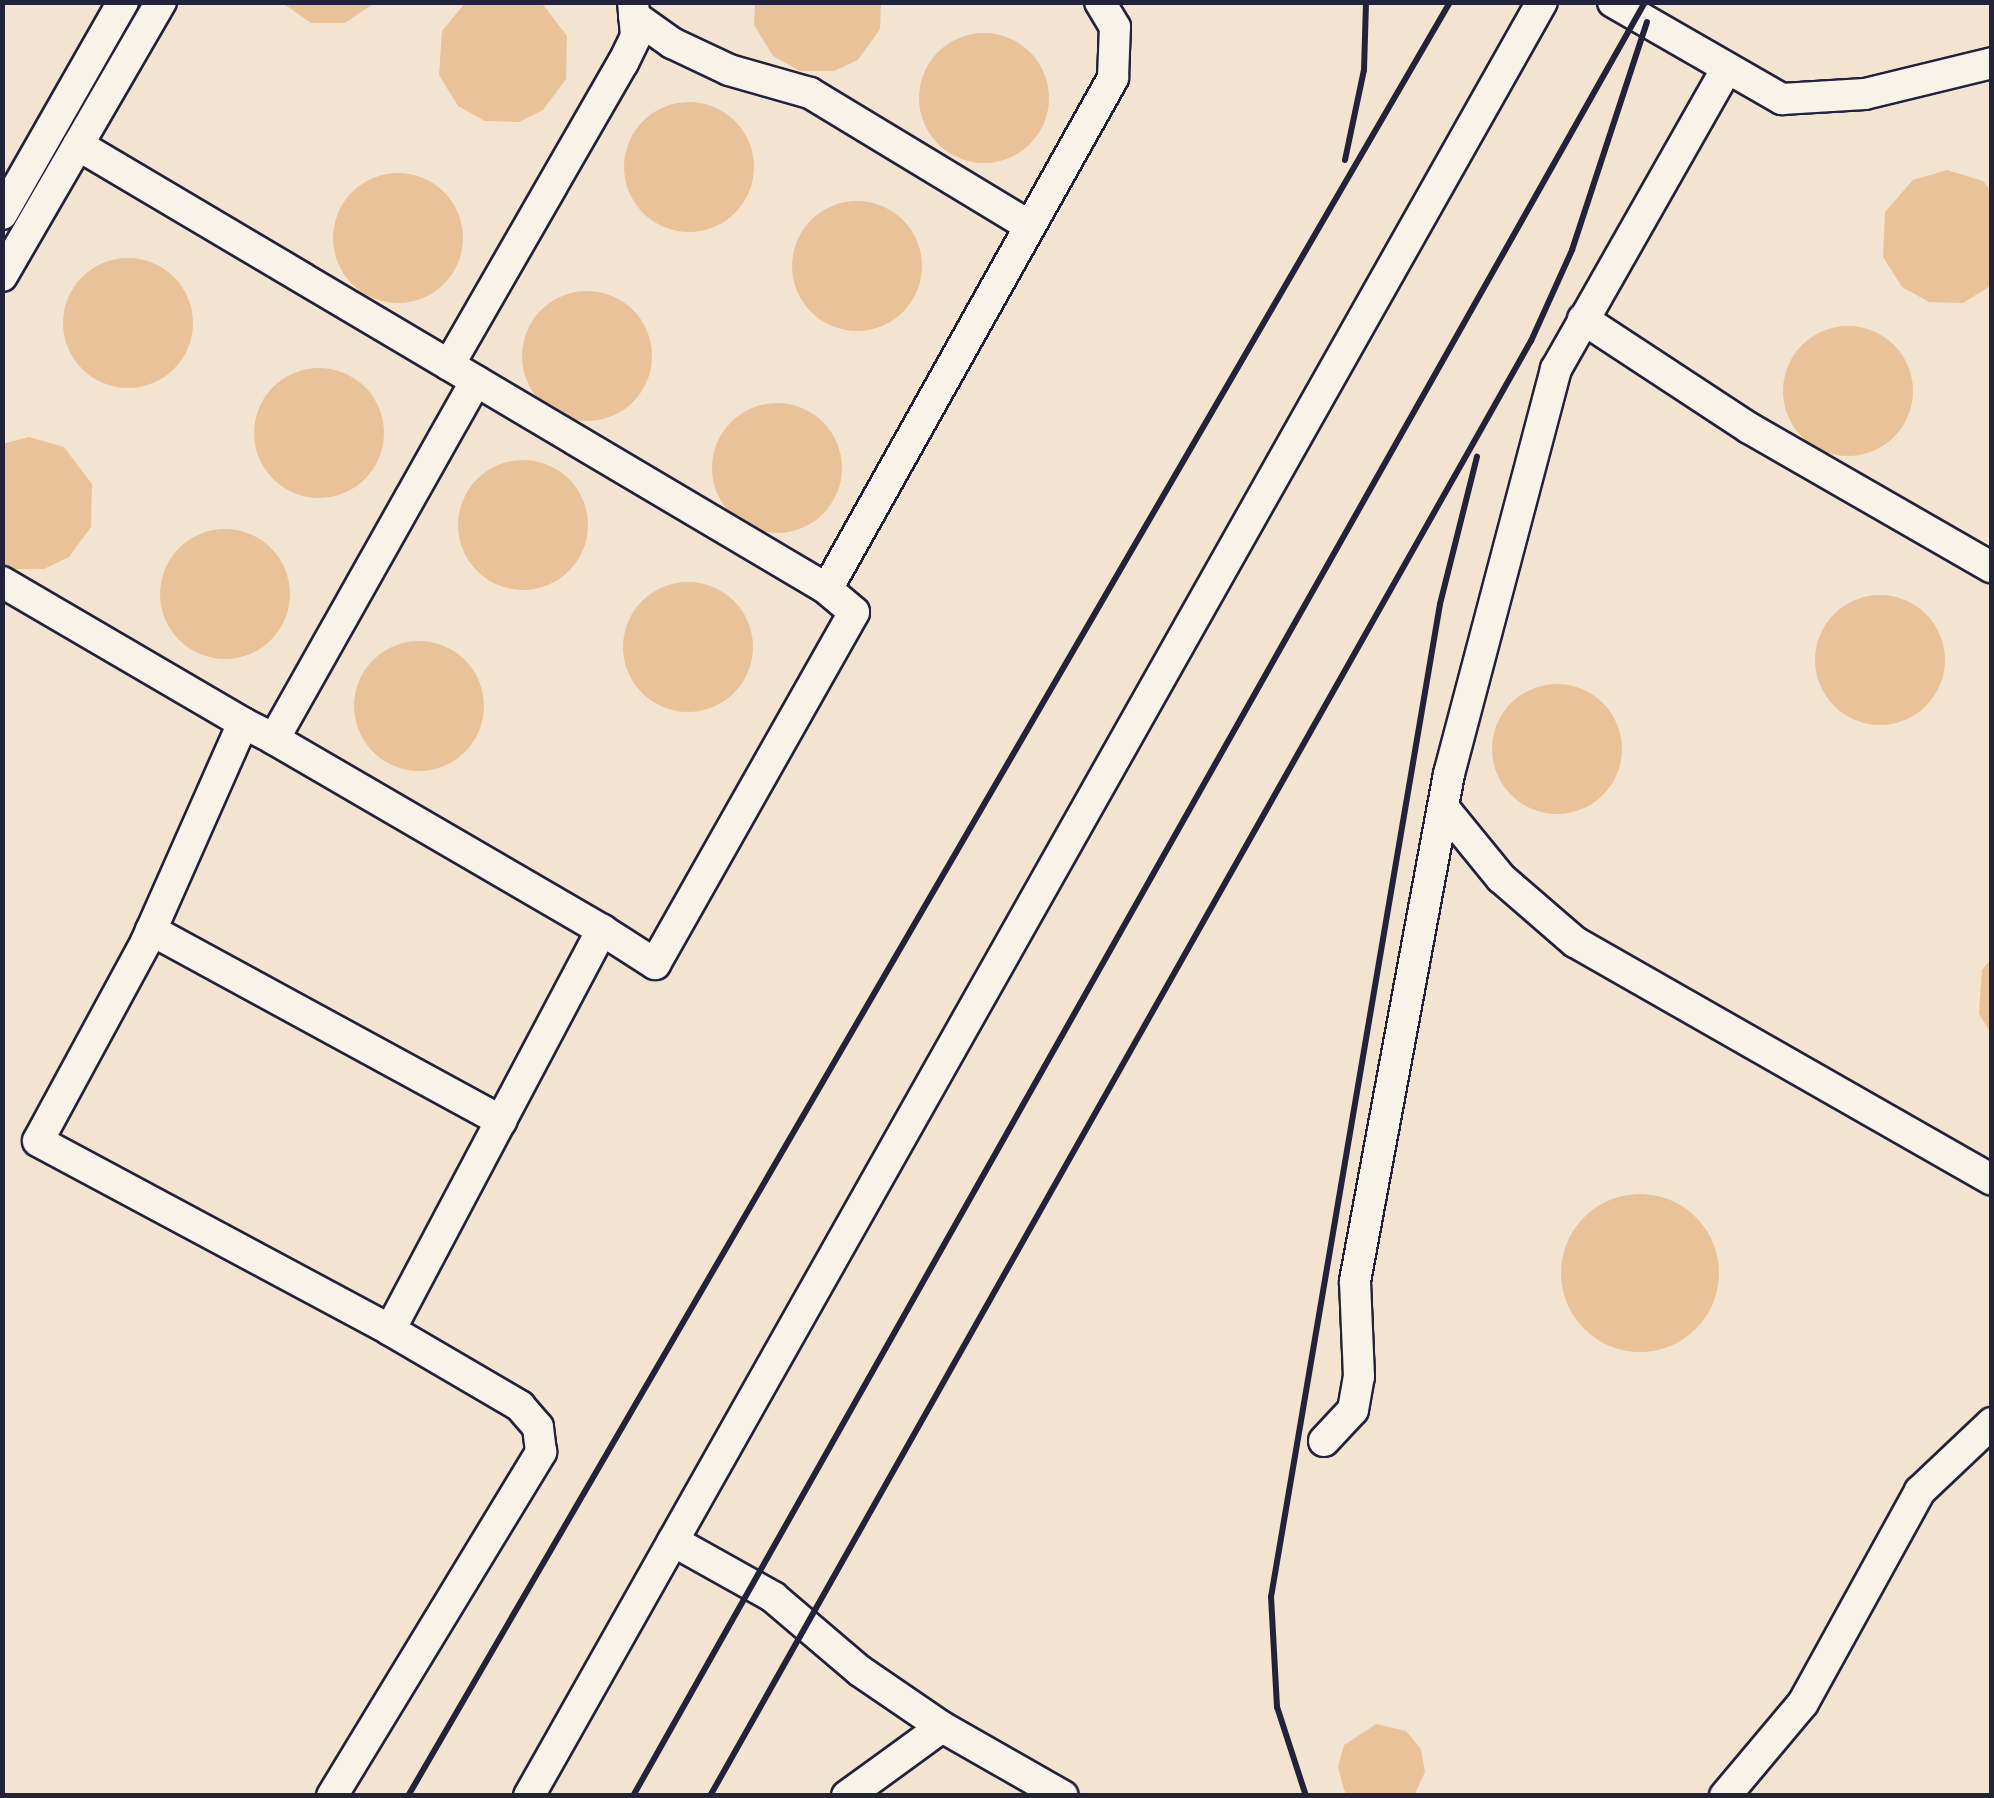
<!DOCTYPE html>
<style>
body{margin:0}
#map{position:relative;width:1994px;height:1798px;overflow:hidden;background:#f7f3e8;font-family:"Balsamiq Sans",sans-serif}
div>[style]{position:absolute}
.built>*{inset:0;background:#f3e4d1;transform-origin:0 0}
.building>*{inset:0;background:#eac29a}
.round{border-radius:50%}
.roads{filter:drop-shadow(2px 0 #22223b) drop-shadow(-2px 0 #22223b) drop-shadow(0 2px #22223b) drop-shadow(0 -2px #22223b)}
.minor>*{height:30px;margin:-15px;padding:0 15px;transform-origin:15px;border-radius:15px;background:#f7f3e8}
.rail>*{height:6px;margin:-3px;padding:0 3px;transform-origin:3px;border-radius:3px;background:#22223b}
span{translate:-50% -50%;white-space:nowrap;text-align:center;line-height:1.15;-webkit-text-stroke:8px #f7f3e8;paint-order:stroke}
.frame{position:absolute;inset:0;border:5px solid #22223b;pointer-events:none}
</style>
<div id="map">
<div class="built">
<i style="left:3px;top:3px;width:1988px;height:1793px"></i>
</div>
<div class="building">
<i style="clip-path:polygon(281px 2px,376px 2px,345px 23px,311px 23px)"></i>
<i style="clip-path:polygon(466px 2px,541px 2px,567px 36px,566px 79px,543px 110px,519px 122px,485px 121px,458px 106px,439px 75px,442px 31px)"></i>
<i style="clip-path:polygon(755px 2px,881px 2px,880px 29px,858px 60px,834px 71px,800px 71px,773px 56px,754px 25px)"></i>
<i class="round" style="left:919px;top:33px;width:130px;height:130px"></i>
<i class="round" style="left:624px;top:102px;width:130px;height:130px"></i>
<i style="clip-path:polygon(1947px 170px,1983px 181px,1992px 192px,1992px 285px,1963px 303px,1929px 302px,1902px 287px,1883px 257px,1885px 212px,1913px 180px)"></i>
<i class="round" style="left:333px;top:173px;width:130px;height:130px"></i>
<i class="round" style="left:792px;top:201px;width:130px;height:130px"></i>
<i class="round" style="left:63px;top:258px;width:130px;height:130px"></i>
<i class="round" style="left:522px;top:291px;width:130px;height:130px"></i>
<i class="round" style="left:1783px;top:326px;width:130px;height:130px"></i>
<i class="round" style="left:254px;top:368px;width:130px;height:130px"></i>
<i class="round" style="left:712px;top:403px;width:130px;height:130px"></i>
<i style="clip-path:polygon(29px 437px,64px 447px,92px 484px,91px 527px,69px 557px,44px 569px,11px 569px,2px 564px,2px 444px)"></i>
<i class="round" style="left:458px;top:460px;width:130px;height:130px"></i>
<i class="round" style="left:160px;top:529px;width:130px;height:130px"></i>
<i class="round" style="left:623px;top:582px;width:130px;height:130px"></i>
<i class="round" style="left:1815px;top:595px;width:130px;height:130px"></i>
<i class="round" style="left:354px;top:641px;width:130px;height:130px"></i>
<i class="round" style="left:1492px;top:684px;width:130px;height:130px"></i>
<i style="clip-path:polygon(1992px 958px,1992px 1035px,1979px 1014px,1982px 970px)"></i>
<i class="round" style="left:1561px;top:1194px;width:158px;height:158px"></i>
<i style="clip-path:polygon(1376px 1724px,1406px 1731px,1421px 1749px,1425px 1772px,1414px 1796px,1348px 1796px,1344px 1790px,1338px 1767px,1344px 1745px)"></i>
</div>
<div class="roads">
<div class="minor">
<i style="left:1613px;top:2px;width:195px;rotate:29.9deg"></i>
<i style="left:1782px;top:99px;width:83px;rotate:-3.4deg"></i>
<i style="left:1865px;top:94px;width:131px;rotate:-13.7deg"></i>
<i style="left:634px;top:16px;width:47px;rotate:35.4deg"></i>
<i style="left:672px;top:43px;width:63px;rotate:25.3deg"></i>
<i style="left:729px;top:70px;width:84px;rotate:15.9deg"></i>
<i style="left:810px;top:93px;width:257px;rotate:31.2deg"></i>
<i style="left:78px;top:145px;width:871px;rotate:30.66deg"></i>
<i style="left:2px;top:214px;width:244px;rotate:-60.3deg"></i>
<i style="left:2px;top:276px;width:317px;rotate:-59.9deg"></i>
<i style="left:1583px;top:319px;width:199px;rotate:33.3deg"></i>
<i style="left:1749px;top:428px;width:280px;rotate:29.9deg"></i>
<i style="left:449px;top:365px;width:349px;rotate:-60.1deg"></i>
<i style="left:623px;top:63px;width:30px;rotate:-64deg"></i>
<i style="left:636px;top:36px;width:33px;rotate:-95deg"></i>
<i style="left:2px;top:582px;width:279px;rotate:30.3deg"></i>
<i style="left:243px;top:723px;width:240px;rotate:113.9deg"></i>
<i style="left:146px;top:942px;width:226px;rotate:118.5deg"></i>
<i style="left:38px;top:1141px;width:400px;rotate:28.2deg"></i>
<i style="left:390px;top:1330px;width:453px;rotate:-62.1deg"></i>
<i style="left:602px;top:930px;width:63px;rotate:32.7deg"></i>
<i style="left:655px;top:964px;width:404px;rotate:-60.5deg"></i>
<i style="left:854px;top:612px;width:35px;rotate:-140deg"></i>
<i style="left:827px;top:589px;width:586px;rotate:-60.76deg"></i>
<i style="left:1113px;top:78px;width:51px;rotate:-87.8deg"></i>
<i style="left:1115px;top:27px;width:29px;rotate:-121deg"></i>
<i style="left:243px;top:723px;width:35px;rotate:27deg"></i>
<i style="left:274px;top:739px;width:411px;rotate:-60.6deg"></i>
<i style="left:274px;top:739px;width:380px;rotate:30.2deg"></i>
<i style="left:1443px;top:807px;width:92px;rotate:50.8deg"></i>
<i style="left:1501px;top:878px;width:98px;rotate:40.9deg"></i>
<i style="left:1575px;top:942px;width:480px;rotate:29.7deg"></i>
<i style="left:151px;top:930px;width:399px;rotate:28.6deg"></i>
<i style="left:1324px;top:1441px;width:42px;rotate:-46.9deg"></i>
<i style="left:1353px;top:1410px;width:34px;rotate:-80deg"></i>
<i style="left:1359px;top:1377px;width:96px;rotate:-92.4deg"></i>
<i style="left:1355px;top:1281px;width:516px;rotate:-79.5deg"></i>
<i style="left:1449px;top:774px;width:419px;rotate:-75.2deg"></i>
<i style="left:1556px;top:369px;width:346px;rotate:-60.4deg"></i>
<i style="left:673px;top:1541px;width:115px;rotate:29.2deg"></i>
<i style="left:773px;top:1597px;width:114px;rotate:40.4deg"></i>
<i style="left:860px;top:1671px;width:99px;rotate:34.3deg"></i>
<i style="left:942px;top:1727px;width:139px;rotate:29.7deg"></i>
<i style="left:332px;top:1796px;width:403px;rotate:-58.7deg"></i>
<i style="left:541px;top:1452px;width:25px;rotate:-97deg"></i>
<i style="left:538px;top:1427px;width:28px;rotate:-131deg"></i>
<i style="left:520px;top:1406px;width:151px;rotate:-149.7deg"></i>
<i style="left:529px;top:1796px;width:2060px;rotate:-60.55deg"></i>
<i style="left:847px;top:1796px;width:117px;rotate:-36deg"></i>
<i style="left:1725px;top:1796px;width:121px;rotate:-50deg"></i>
<i style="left:1803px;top:1703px;width:242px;rotate:-61.1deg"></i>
<i style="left:1920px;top:1491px;width:99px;rotate:-43.4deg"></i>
</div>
</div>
<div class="rail">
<i style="left:1345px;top:160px;width:92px;rotate:-78.1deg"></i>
<i style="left:1364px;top:70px;width:68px;rotate:-88.3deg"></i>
<i style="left:408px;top:1796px;width:2075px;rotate:-59.85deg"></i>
<i style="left:633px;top:1796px;width:2060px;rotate:-60.57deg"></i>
<i style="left:710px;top:1796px;width:1671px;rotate:-60.57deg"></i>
<i style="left:1531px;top:341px;width:100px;rotate:-65.7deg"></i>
<i style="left:1572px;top:250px;width:240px;rotate:-71.8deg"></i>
<i style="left:1306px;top:1796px;width:94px;rotate:-108deg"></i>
<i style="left:1277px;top:1707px;width:110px;rotate:-93.1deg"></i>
<i style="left:1271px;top:1597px;width:1007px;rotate:-80.34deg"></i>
<i style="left:1440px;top:604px;width:152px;rotate:-75.9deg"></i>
</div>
<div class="frame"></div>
</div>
